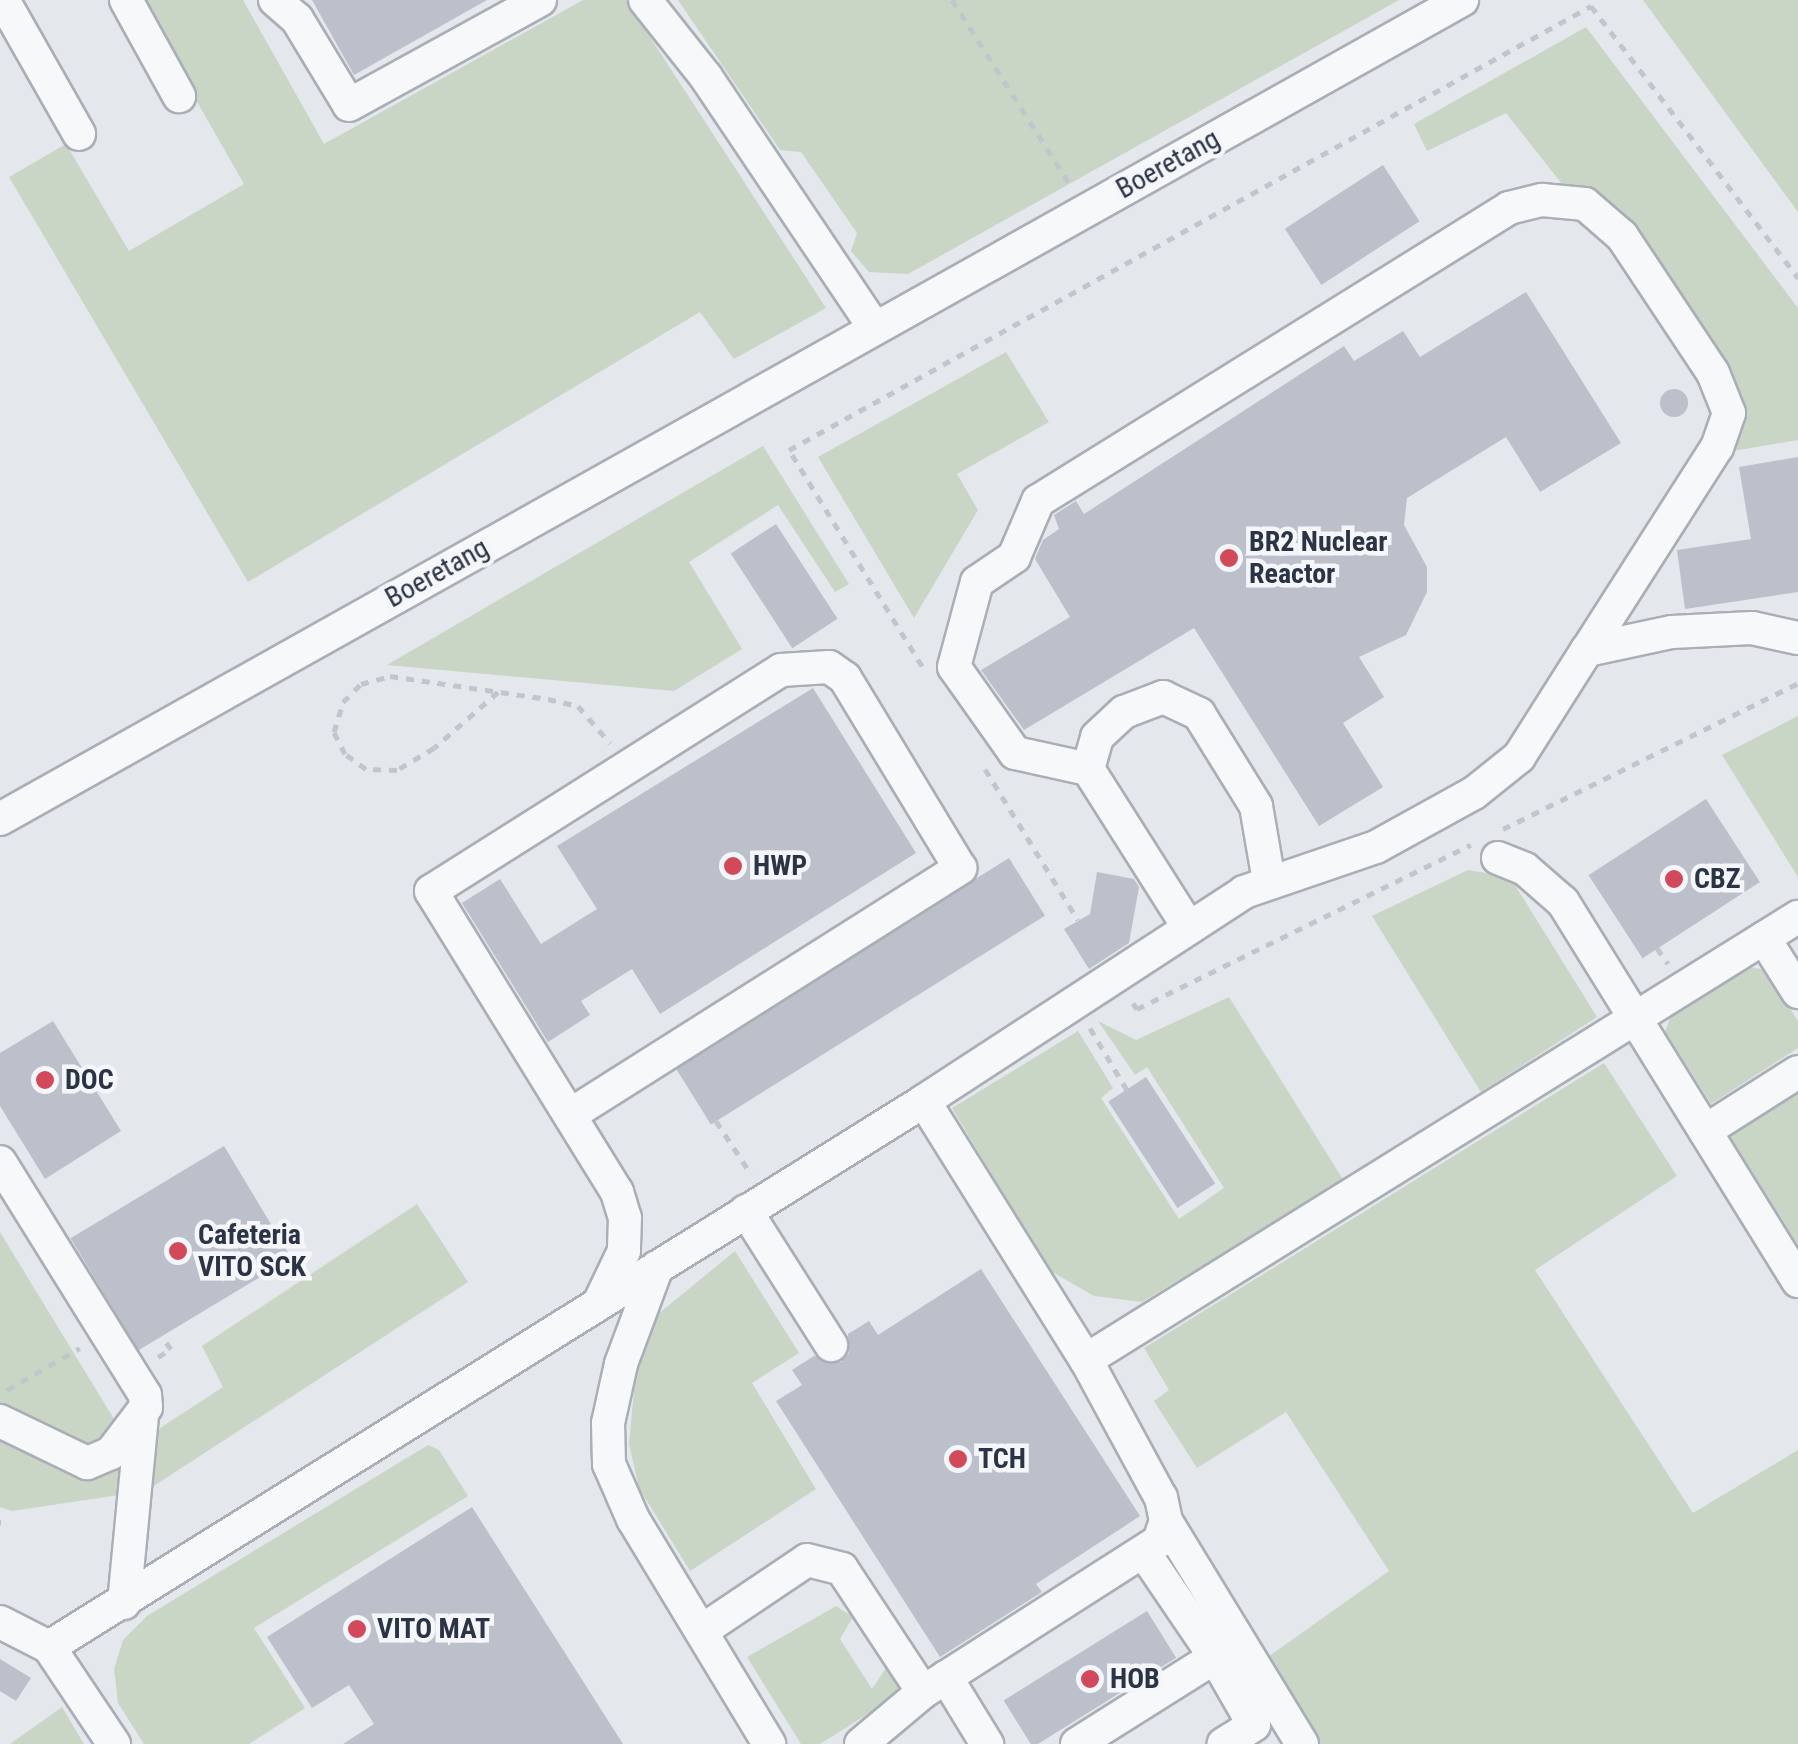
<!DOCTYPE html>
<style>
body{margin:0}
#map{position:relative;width:1798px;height:1744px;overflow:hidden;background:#e4e7ec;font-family:"Roboto Condensed",sans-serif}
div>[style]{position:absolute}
.green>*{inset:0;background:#c9d6c5}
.building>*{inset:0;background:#bbc0ca;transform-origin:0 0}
.round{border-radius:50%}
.path>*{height:5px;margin-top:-2.5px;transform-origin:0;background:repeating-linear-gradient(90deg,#c2c5cb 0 8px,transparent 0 16px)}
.roads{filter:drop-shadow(2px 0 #a9aeb7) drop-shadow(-2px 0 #a9aeb7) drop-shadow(0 2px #a9aeb7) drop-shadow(0 -2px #a9aeb7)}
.minor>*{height:32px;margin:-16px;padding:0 16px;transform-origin:16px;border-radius:16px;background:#f7f8fa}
.dots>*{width:28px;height:28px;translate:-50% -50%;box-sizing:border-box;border:5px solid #f4f6f9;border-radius:50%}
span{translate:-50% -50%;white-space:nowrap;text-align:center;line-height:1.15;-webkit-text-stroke:9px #f4f6f9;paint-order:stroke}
.street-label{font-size:28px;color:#2b3445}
.poi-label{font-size:28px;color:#2b3445;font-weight:700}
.left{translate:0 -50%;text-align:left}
</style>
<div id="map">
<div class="green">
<i style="clip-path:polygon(139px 0,243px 0,324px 144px,583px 0,626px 0,826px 308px,734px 359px,700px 312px,248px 582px,9px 177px,66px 144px,129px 251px,244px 184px)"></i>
<i style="clip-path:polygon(678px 0,1399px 0,908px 274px,869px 272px,851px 251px,857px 233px,801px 152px,780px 150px)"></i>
<i style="clip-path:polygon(1643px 0,1798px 0,1798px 212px)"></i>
<i style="clip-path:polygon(1586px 27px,1798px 308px,1798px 440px,1733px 451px,1742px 402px,1590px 190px,1562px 184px,1506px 113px,1427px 151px,1414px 124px)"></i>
<i style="clip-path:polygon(1006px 352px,1049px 422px,957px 474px,978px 510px,914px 618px,818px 457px)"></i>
<i style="clip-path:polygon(763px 446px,849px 584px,835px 592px,778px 505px,689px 562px,742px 649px,674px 691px,387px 665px)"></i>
<i style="clip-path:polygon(1798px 716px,1798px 877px,1722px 755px)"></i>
<i style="clip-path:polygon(1468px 870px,1510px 877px,1597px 1017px,1481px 1092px,1372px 916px)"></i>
<i style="clip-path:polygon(1744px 966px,1765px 970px,1798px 1021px,1798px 1048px,1711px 1104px,1665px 1032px,1673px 1010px)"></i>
<i style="clip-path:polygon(1229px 997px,1344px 1181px,1142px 1302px,1094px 1296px,1049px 1270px,952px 1108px,1078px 1031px,1113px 1088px,1101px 1098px,1179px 1219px,1224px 1188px,1147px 1067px,1135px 1075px,1098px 1021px,1136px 1040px)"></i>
<i style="clip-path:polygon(1604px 1063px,1677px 1176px,1535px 1270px,1693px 1513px,1798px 1450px,1798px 1744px,1283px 1744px,1241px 1676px,1389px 1571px,1286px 1412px,1197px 1468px,1154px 1401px,1169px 1390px,1144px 1348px)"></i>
<i style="clip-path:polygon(1798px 1093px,1798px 1245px,1730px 1136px)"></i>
<i style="clip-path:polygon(417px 1204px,468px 1282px,146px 1491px,12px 1511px,0 1507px,0 1232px,131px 1447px,223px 1387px,202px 1346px)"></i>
<i style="clip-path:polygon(735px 1251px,799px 1353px,752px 1383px,816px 1489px,690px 1571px,639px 1488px,629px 1444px,636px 1369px,652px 1319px)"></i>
<i style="clip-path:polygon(428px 1445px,439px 1450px,468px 1496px,254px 1628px,305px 1708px,249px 1744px,144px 1744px,118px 1703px,114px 1669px,123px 1640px,147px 1616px)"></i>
<i style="clip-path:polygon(836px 1606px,853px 1617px,840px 1639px,872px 1689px,886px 1668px,901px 1693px,820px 1744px,801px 1744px,747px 1657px)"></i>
<i style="clip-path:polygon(62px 1707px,84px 1744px,10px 1744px)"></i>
</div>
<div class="building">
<i style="clip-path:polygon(312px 0,487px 0,354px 75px)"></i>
<i style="left:1383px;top:165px;width:67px;height:117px;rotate:57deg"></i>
<i style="clip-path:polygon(1526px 292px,1621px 443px,1540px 492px,1506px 437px,1407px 498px,1404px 525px,1427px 567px,1427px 592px,1406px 635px,1359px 657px,1384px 697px,1343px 723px,1383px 787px,1319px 826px,1194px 628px,1024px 730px,981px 670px,1070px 617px,1035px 559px,1043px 540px,1059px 529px,1054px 515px,1076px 501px,1084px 514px,1344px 346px,1354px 361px,1403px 331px,1420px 357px)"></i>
<i class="round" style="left:1660px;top:389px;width:28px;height:28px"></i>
<i style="clip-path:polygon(1798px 457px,1798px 592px,1685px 609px,1677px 550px,1751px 539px,1739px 467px)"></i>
<i style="left:776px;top:524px;width:113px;height:54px;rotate:57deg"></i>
<i style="clip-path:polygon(813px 688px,916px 853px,660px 1014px,632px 969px,581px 1001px,590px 1015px,548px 1042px,462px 903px,500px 879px,541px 944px,597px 909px,557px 846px)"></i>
<i style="left:1706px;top:799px;width:99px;height:140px;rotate:57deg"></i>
<i style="left:1009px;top:858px;width:68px;height:394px;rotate:58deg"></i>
<i style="clip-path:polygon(1097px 872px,1134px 879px,1139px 887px,1129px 943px,1089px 969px,1064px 929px,1090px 914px)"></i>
<i style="clip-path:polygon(53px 1021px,121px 1131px,45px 1179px,0 1106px,0 1053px)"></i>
<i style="left:1146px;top:1077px;width:127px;height:45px;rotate:57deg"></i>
<i style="left:224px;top:1146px;width:131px;height:179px;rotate:59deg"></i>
<i style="clip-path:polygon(981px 1269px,1140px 1516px,1036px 1584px,1042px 1592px,940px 1657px,776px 1401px,802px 1385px,792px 1370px,814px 1356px,841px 1362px,849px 1353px,848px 1334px,869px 1321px,878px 1335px)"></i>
<i style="clip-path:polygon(472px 1507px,623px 1744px,343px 1744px,374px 1724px,349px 1685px,312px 1708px,267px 1637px)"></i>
<i style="left:1147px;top:1611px;width:55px;height:169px;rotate:58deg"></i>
<i style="clip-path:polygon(0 1659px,31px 1678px,16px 1701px,0 1691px)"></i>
</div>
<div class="path">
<i style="left:952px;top:0;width:221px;rotate:57.4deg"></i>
<i style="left:922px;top:666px;width:254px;rotate:-121.6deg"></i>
<i style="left:789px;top:450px;width:917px;rotate:-28.97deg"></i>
<i style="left:1591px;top:6px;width:342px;rotate:52.7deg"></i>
<i style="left:498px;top:692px;width:85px;rotate:138.8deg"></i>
<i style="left:434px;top:748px;width:43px;rotate:149.3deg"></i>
<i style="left:397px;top:770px;width:31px;rotate:-178deg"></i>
<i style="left:366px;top:769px;width:26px;rotate:-144deg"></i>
<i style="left:345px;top:754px;width:25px;rotate:-117deg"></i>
<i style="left:334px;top:732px;width:31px;rotate:-73deg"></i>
<i style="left:343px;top:702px;width:25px;rotate:-45deg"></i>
<i style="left:361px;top:684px;width:30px;rotate:-15deg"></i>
<i style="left:390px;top:676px;width:160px;rotate:8.3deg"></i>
<i style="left:548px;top:699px;width:31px;rotate:13deg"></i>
<i style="left:578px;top:706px;width:49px;rotate:49.1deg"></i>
<i style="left:985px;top:769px;width:177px;rotate:58.4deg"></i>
<i style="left:1503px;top:829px;width:329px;rotate:-26.3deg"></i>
<i style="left:1657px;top:948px;width:19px;rotate:55deg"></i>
<i style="left:1133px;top:1003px;width:7px;rotate:56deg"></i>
<i style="left:1137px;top:1009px;width:372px;rotate:-26.2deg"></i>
<i style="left:1090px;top:1028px;width:72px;rotate:59.2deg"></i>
<i style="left:716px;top:1121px;width:64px;rotate:56.6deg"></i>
<i style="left:158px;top:1357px;width:15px;rotate:-32deg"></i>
<i style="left:171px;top:1349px;width:17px;rotate:-126deg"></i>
<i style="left:7px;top:1390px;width:84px;rotate:-29.9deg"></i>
<i style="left:0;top:1522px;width:1px"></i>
</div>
<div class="roads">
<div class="minor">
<i style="left:3px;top:0;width:154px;rotate:60.4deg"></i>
<i style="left:126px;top:0;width:110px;rotate:61.1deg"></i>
<i style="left:275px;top:0;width:29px;rotate:41deg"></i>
<i style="left:297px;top:19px;width:100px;rotate:58.8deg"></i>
<i style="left:349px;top:105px;width:218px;rotate:-28.8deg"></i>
<i style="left:645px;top:0;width:98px;rotate:51.6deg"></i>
<i style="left:706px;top:77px;width:301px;rotate:56.1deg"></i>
<i style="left:1088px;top:769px;width:75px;rotate:-167.6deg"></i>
<i style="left:1015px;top:753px;width:105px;rotate:-125.3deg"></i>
<i style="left:954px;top:667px;width:88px;rotate:-74.9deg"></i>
<i style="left:977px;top:582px;width:45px;rotate:-34deg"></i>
<i style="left:1014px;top:557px;width:61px;rotate:-66.8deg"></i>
<i style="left:1038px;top:501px;width:555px;rotate:-31.88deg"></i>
<i style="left:1509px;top:208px;width:34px;rotate:-14deg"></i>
<i style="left:1542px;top:200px;width:43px;rotate:5.3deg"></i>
<i style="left:1585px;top:204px;width:49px;rotate:40.9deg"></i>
<i style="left:1622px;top:236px;width:164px;rotate:56.4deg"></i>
<i style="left:1713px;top:373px;width:43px;rotate:68.2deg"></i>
<i style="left:1729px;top:413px;width:36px;rotate:109deg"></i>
<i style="left:1717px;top:447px;width:241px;rotate:122.6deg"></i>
<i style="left:0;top:819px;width:1676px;rotate:-29.26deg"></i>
<i style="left:1498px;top:858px;width:29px;rotate:22deg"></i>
<i style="left:1525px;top:869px;width:50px;rotate:41deg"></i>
<i style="left:1563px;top:902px;width:446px;rotate:58.2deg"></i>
<i style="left:1189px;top:928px;width:188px;rotate:-122.4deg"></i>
<i style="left:1088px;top:769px;width:33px;rotate:-74deg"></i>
<i style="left:1097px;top:737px;width:37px;rotate:-43deg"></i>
<i style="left:1124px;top:712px;width:42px;rotate:-21deg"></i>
<i style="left:1163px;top:697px;width:40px;rotate:25deg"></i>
<i style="left:1199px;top:714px;width:108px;rotate:58.2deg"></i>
<i style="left:1256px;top:806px;width:76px;rotate:80.2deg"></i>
<i style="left:1764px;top:938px;width:40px;rotate:-32deg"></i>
<i style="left:924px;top:1101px;width:305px;rotate:58deg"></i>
<i style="left:1086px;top:1360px;width:799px;rotate:-31.9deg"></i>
<i style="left:1764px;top:938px;width:64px;rotate:57.8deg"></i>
<i style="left:570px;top:1115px;width:462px;rotate:-32.3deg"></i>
<i style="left:960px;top:868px;width:222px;rotate:-121.2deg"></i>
<i style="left:845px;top:678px;width:19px;rotate:-145deg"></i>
<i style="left:829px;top:667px;width:48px;rotate:176.4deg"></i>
<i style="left:781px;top:670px;width:414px;rotate:147.7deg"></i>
<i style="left:431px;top:891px;width:354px;rotate:58.3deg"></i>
<i style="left:617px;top:1192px;width:27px;rotate:73deg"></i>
<i style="left:625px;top:1218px;width:33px;rotate:92deg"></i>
<i style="left:624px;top:1251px;width:55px;rotate:115.6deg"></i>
<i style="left:1705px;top:1131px;width:110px;rotate:-32.4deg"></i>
<i style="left:0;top:1162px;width:274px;rotate:58.1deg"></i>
<i style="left:145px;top:1395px;width:12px;rotate:85deg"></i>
<i style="left:146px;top:1407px;width:58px;rotate:127.3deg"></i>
<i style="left:111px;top:1453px;width:26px;rotate:157deg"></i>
<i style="left:87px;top:1463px;width:97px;rotate:-154.2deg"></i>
<i style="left:746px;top:1211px;width:159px;rotate:57.6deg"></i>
<i style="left:657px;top:1267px;width:103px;rotate:110.4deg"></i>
<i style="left:621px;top:1364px;width:60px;rotate:102.4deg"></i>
<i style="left:608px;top:1423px;width:41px;rotate:88.6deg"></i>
<i style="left:609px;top:1464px;width:60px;rotate:66.4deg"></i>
<i style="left:633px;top:1519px;width:263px;rotate:58.8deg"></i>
<i style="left:1166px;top:1521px;width:261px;rotate:58.6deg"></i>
<i style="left:124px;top:1603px;width:187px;rotate:-84.5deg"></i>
<i style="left:0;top:1622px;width:55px;rotate:27deg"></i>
<i style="left:49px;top:1647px;width:117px;rotate:56.2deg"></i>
<i style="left:703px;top:1630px;width:125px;rotate:-33.9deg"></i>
<i style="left:807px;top:1560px;width:36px;rotate:14deg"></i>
<i style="left:842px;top:1569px;width:147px;rotate:56.6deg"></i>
<i style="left:49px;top:1647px;width:1031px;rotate:-31.96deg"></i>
<i style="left:924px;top:1101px;width:382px;rotate:-33.1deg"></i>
<i style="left:1244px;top:892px;width:139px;rotate:-18.8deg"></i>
<i style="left:1376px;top:847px;width:112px;rotate:-28.9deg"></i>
<i style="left:1474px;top:793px;width:58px;rotate:-38.7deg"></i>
<i style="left:1519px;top:757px;width:127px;rotate:-57.6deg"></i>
<i style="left:1587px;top:650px;width:87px;rotate:-12deg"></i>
<i style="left:1672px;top:632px;width:80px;rotate:-2.9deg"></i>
<i style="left:1752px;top:628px;width:47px;rotate:12.3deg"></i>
<i style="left:1215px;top:1657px;width:78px;rotate:60.2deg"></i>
<i style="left:1254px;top:1725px;width:36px;rotate:148deg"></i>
<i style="left:946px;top:1677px;width:79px;rotate:58.5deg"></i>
<i style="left:861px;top:1744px;width:81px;rotate:-40deg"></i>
<i style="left:923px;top:1692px;width:280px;rotate:-32.6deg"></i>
<i style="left:1159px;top:1541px;width:21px;rotate:-71deg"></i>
<i style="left:1166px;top:1521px;width:24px;rotate:-102deg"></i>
<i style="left:1161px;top:1498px;width:157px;rotate:-118.5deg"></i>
<i style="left:1077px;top:1744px;width:163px;rotate:-32.2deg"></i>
<i style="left:1215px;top:1657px;width:125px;rotate:-124.2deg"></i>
</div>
</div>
<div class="dots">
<i style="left:1229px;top:558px;background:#d1495b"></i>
<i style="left:733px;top:866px;background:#d1495b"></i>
<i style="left:1674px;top:879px;background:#d1495b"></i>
<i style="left:45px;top:1080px;background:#d1495b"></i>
<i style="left:178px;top:1251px;background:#d1495b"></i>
<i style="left:958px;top:1459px;background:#d1495b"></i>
<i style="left:357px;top:1629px;background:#d1495b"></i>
<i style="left:1090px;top:1679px;background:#d1495b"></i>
</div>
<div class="street-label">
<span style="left:1168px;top:164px;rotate:-29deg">Boeretang</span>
<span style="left:437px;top:573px;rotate:-29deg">Boeretang</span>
</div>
<div class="poi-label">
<span class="left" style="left:1249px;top:558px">BR2 Nuclear<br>Reactor</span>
<span class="left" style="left:753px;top:866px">HWP</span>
<span class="left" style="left:1694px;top:879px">CBZ</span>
<span class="left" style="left:65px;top:1080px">DOC</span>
<span class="left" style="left:198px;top:1251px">Cafeteria<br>VITO SCK</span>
<span class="left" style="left:978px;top:1459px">TCH</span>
<span class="left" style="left:377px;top:1629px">VITO MAT</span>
<span class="left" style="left:1110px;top:1679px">HOB</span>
</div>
</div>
